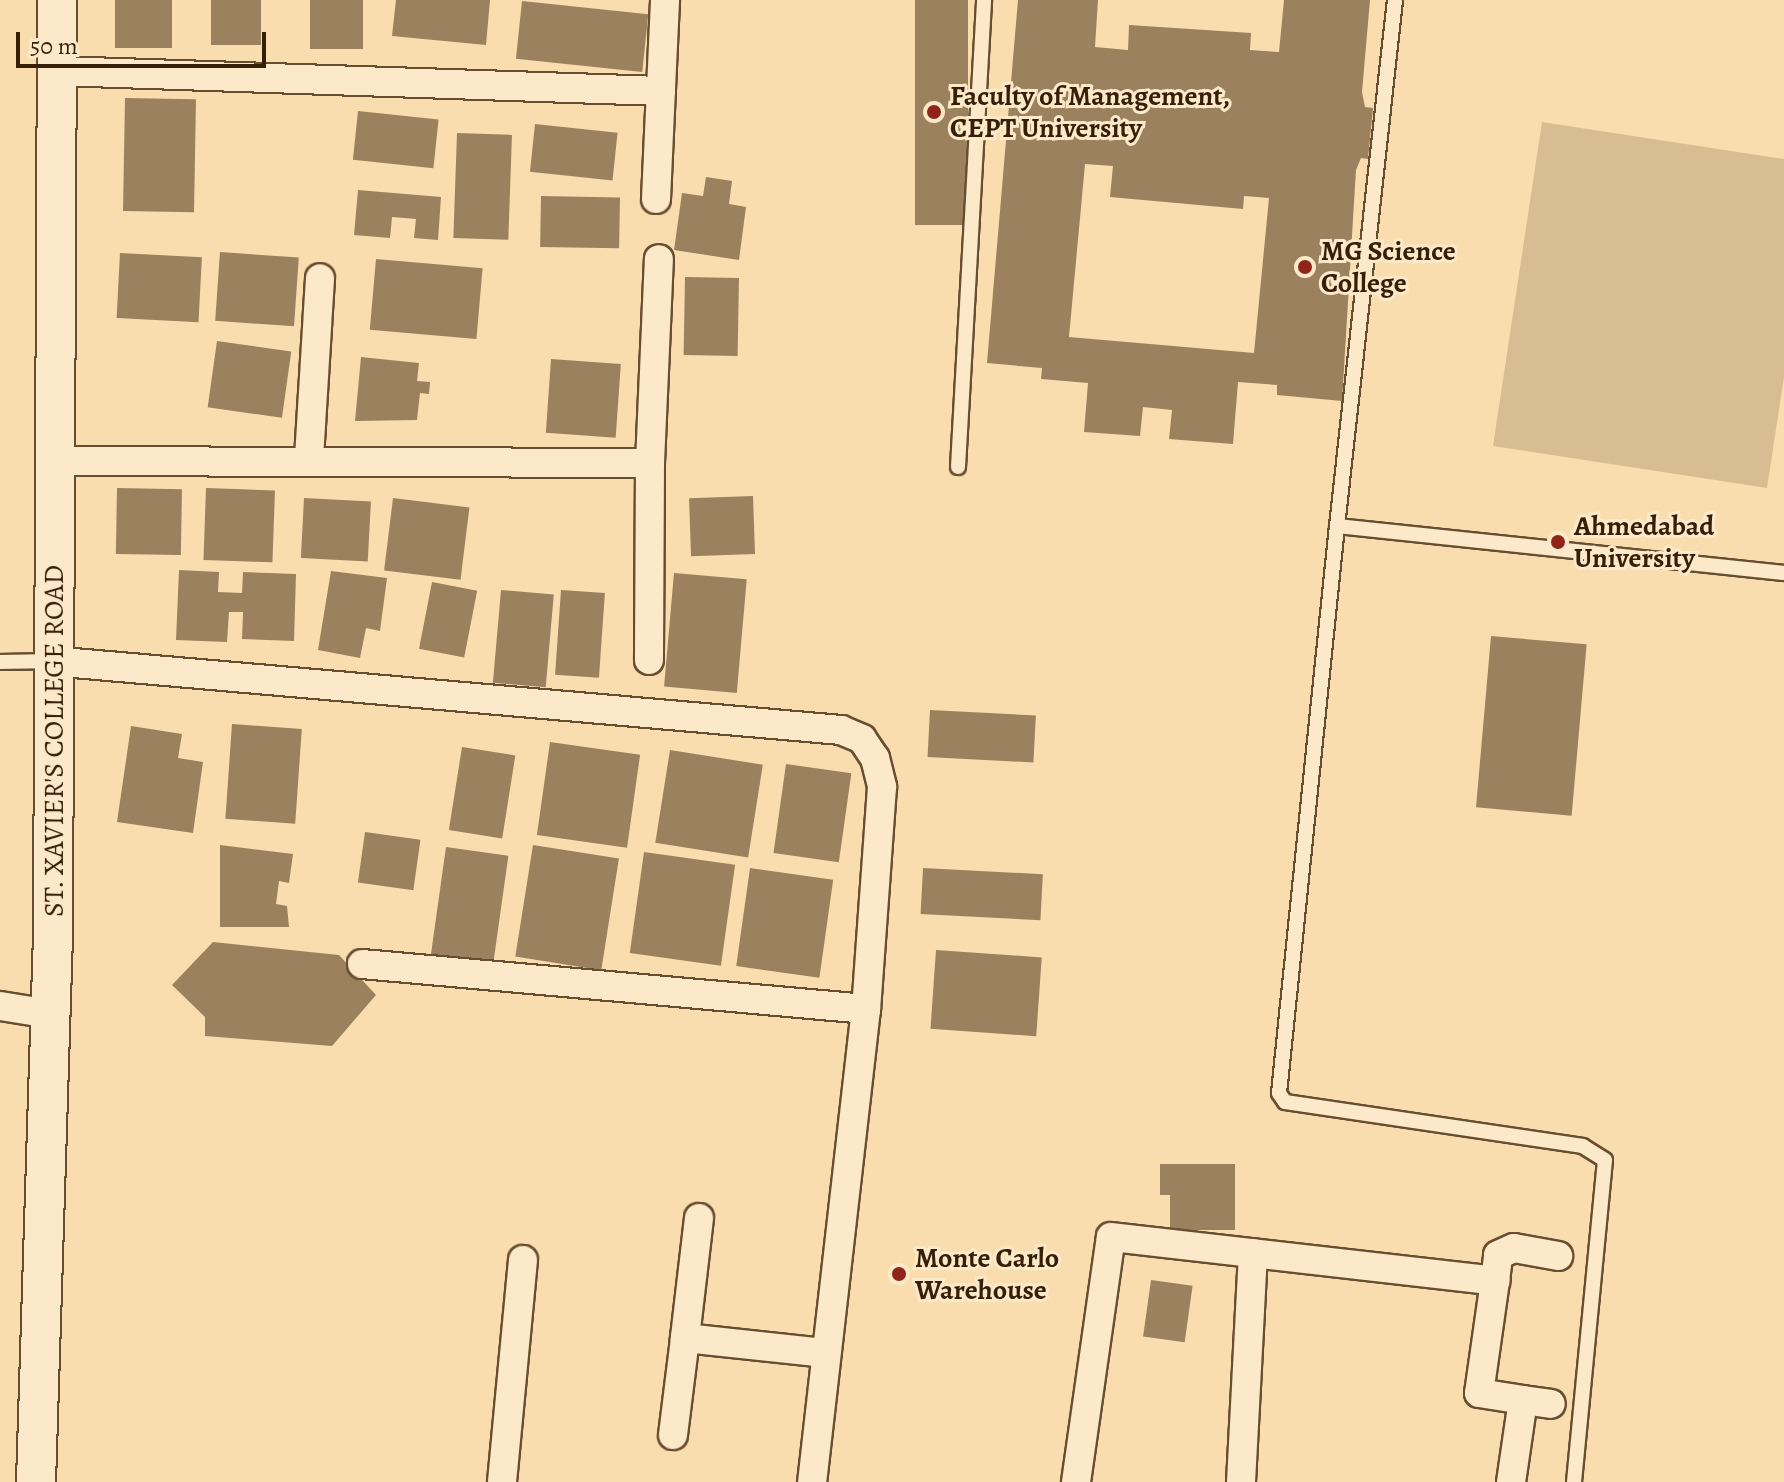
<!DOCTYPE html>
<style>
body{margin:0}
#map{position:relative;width:1784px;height:1482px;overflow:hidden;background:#faddae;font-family:Alegreya,serif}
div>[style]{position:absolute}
.green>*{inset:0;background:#d9bd92}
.building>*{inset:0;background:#9c815e;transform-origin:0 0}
.roads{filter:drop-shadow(2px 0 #684e31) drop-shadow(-2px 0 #684e31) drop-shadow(0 2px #684e31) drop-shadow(0 -2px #684e31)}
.lane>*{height:14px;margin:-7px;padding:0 7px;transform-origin:7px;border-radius:7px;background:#fce9ca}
.street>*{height:28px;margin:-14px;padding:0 14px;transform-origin:14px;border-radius:14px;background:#fce9ca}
.secondary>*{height:38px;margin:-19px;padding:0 19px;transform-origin:19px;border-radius:19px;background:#fce9ca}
.dots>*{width:22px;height:22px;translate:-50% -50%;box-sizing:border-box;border:4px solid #fce9ca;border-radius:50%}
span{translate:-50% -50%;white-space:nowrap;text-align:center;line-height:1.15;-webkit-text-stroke:6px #fce9ca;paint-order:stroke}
.poi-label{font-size:28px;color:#371e07;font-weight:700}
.left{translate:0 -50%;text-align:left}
.street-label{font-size:28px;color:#371e07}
.scale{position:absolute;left:16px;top:32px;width:250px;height:36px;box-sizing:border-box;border:4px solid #371e07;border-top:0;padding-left:10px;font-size:24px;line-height:28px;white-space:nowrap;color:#371e07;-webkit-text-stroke:6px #fce9ca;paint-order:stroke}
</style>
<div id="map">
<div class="green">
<i style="clip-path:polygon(1542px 122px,1784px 159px,1784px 377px,1767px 488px,1493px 446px)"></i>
</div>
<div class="building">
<i style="left:115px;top:0;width:57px;height:48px"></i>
<i style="left:211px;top:0;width:50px;height:45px"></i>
<i style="left:310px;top:0;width:53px;height:49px"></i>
<i style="clip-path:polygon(396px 0,490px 0,486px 45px,392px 36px)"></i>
<i style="left:915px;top:0;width:53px;height:225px"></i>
<i style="clip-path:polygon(evenodd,1018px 0,1098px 0,1095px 47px,1128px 50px,1129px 25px,1251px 33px,1250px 50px,1279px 52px,1284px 0,1370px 0,1362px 92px,1365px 107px,1373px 108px,1368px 159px,1361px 158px,1356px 170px,1342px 401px,1277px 395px,1277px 385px,1238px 382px,1233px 444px,1169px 439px,1172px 410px,1143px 407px,1140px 436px,1084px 432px,1088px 383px,1041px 379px,1042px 368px,987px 363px,1018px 0,1085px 164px,1113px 166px,1110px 197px,1243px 209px,1244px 196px,1269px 198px,1254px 353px,1069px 337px,1085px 164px)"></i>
<i style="left:522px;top:1px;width:127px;height:58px;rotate:6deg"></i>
<i style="left:125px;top:98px;width:71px;height:113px;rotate:1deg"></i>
<i style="left:358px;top:111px;width:81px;height:49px;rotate:6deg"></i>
<i style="left:535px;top:124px;width:83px;height:48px;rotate:6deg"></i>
<i style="left:457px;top:133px;width:55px;height:105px;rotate:2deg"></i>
<i style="clip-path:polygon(706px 177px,732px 181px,729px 204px,746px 207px,739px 260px,674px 250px,682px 193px,703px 196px)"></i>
<i style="clip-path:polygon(358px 190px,441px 197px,438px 240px,414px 238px,416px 219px,392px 217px,390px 238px,354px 235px)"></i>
<i style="left:541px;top:196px;width:79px;height:51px;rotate:1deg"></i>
<i style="left:220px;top:252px;width:79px;height:69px;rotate:4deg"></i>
<i style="left:120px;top:253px;width:82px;height:65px;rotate:3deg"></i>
<i style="left:376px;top:259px;width:107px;height:71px;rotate:5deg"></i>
<i style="left:685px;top:277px;width:54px;height:78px;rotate:1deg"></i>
<i style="left:217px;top:341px;width:75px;height:67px;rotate:8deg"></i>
<i style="clip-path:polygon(361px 357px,419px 363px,417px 381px,430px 382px,429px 394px,420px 393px,417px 420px,355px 421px)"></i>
<i style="left:551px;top:359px;width:70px;height:74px;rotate:4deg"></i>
<i style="left:117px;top:488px;width:65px;height:66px;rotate:1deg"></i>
<i style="left:206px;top:488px;width:69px;height:72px;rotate:2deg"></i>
<i style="left:753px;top:496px;width:58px;height:64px;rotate:88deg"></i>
<i style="left:304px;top:498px;width:67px;height:60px;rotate:3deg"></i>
<i style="left:393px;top:498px;width:77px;height:73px;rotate:7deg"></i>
<i style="clip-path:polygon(179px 570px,219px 572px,218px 592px,242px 593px,243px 572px,296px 574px,294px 641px,242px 639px,243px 612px,229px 612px,227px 642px,176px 640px)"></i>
<i style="clip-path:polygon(331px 571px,387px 578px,380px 631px,366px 628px,360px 658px,318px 650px)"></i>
<i style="left:674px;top:573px;width:73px;height:114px;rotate:5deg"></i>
<i style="left:432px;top:582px;width:46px;height:68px;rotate:11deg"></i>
<i style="left:501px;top:590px;width:53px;height:93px;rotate:5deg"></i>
<i style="left:561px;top:590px;width:44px;height:85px;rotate:4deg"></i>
<i style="left:1491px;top:636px;width:96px;height:172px;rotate:5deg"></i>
<i style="left:930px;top:710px;width:106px;height:47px;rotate:3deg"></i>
<i style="left:232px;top:724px;width:70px;height:95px;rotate:4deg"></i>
<i style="clip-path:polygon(131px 726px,182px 734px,178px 758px,203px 762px,193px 833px,117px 822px)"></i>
<i style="left:550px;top:742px;width:91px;height:94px;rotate:8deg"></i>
<i style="left:462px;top:747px;width:54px;height:84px;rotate:9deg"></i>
<i style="left:670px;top:750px;width:94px;height:94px;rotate:9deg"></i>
<i style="left:786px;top:764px;width:66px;height:90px;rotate:8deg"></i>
<i style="left:365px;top:832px;width:56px;height:51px;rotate:8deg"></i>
<i style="clip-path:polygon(220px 845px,293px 854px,289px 883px,279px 881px,276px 904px,287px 906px,289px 927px,220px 927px)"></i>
<i style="left:533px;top:845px;width:87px;height:113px;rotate:9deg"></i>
<i style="left:446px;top:847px;width:63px;height:108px;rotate:8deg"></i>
<i style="left:644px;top:852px;width:92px;height:102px;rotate:8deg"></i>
<i style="left:750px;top:868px;width:84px;height:99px;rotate:8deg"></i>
<i style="left:923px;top:868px;width:120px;height:46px;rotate:3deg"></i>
<i style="clip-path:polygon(213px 942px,339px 955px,376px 995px,332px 1046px,205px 1036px,205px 1017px,172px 985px)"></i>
<i style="left:936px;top:950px;width:106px;height:79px;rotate:4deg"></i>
<i style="clip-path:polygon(1160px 1164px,1235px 1164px,1235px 1230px,1170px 1230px,1170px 1195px,1160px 1195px)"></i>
<i style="left:1151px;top:1280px;width:42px;height:57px;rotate:8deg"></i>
</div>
<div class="roads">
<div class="lane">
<i style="left:958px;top:467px;width:468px;rotate:-86.8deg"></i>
<i style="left:1337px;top:526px;width:529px;rotate:-83.71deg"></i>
<i style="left:0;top:662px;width:51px;rotate:-1.1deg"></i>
<i style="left:1574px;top:1482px;width:323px;rotate:-84.5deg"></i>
<i style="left:1605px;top:1160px;width:26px;rotate:-148deg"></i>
<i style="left:1583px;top:1146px;width:301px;rotate:-171.6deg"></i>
<i style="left:1285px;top:1102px;width:11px;rotate:-124deg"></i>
<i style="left:1279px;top:1093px;width:570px;rotate:-84.16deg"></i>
<i style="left:1337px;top:526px;width:449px;rotate:6deg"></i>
</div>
<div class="street">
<i style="left:58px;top:71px;width:603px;rotate:1.9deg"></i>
<i style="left:656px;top:199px;width:199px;rotate:-87.4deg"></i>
<i style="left:309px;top:458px;width:180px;rotate:-86.5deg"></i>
<i style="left:57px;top:461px;width:593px;rotate:0.19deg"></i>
<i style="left:650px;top:463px;width:197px;rotate:90.3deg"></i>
<i style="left:650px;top:463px;width:204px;rotate:-87.5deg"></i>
<i style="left:51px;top:661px;width:793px;rotate:4.99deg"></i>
<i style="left:841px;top:730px;width:23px;rotate:23deg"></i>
<i style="left:862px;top:739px;width:23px;rotate:56deg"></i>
<i style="left:875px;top:758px;width:30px;rotate:76deg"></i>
<i style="left:882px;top:787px;width:223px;rotate:94.1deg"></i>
<i style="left:866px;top:1009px;width:476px;rotate:96.5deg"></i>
<i style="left:362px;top:964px;width:506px;rotate:5.1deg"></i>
<i style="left:0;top:1006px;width:51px;rotate:9.1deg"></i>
<i style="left:699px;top:1218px;width:121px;rotate:96.7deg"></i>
<i style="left:685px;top:1338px;width:142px;rotate:6.1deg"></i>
<i style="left:1495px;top:1281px;width:26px;rotate:-83deg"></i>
<i style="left:1498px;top:1255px;width:17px;rotate:-24deg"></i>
<i style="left:1514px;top:1248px;width:45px;rotate:10.3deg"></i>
<i style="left:1523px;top:1400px;width:28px;rotate:8deg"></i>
<i style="left:673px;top:1435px;width:98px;rotate:-82.9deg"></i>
<i style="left:502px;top:1482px;width:223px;rotate:-84.6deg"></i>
<i style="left:1076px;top:1482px;width:247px;rotate:-81.9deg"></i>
<i style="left:1111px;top:1237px;width:387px;rotate:6.5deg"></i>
<i style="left:1495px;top:1281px;width:113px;rotate:98.1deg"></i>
<i style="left:1479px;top:1393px;width:45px;rotate:9deg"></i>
<i style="left:1523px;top:1400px;width:83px;rotate:98.3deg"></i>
<i style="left:1241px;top:1482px;width:229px;rotate:-87deg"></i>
</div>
<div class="secondary">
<i style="left:36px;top:1482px;width:547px;rotate:-88.22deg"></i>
<i style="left:53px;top:935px;width:935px;rotate:-89.75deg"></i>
</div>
</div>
<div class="dots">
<i style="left:934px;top:112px;background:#8f2418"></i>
<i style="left:1305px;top:267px;background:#8f2418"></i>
<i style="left:1558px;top:542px;background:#8f2418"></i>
<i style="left:899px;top:1274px;background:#8f2418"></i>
</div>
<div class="poi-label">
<span class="left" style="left:950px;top:112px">Faculty of Management,<br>CEPT University</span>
<span class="left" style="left:1321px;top:267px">MG Science<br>College</span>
<span class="left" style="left:1574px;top:542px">Ahmedabad<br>University</span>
<span class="left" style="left:915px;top:1274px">Monte Carlo<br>Warehouse</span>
</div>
<div class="street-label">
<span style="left:54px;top:741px;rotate:-90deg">ST. XAVIER'S COLLEGE ROAD</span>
</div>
<div class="scale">50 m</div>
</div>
